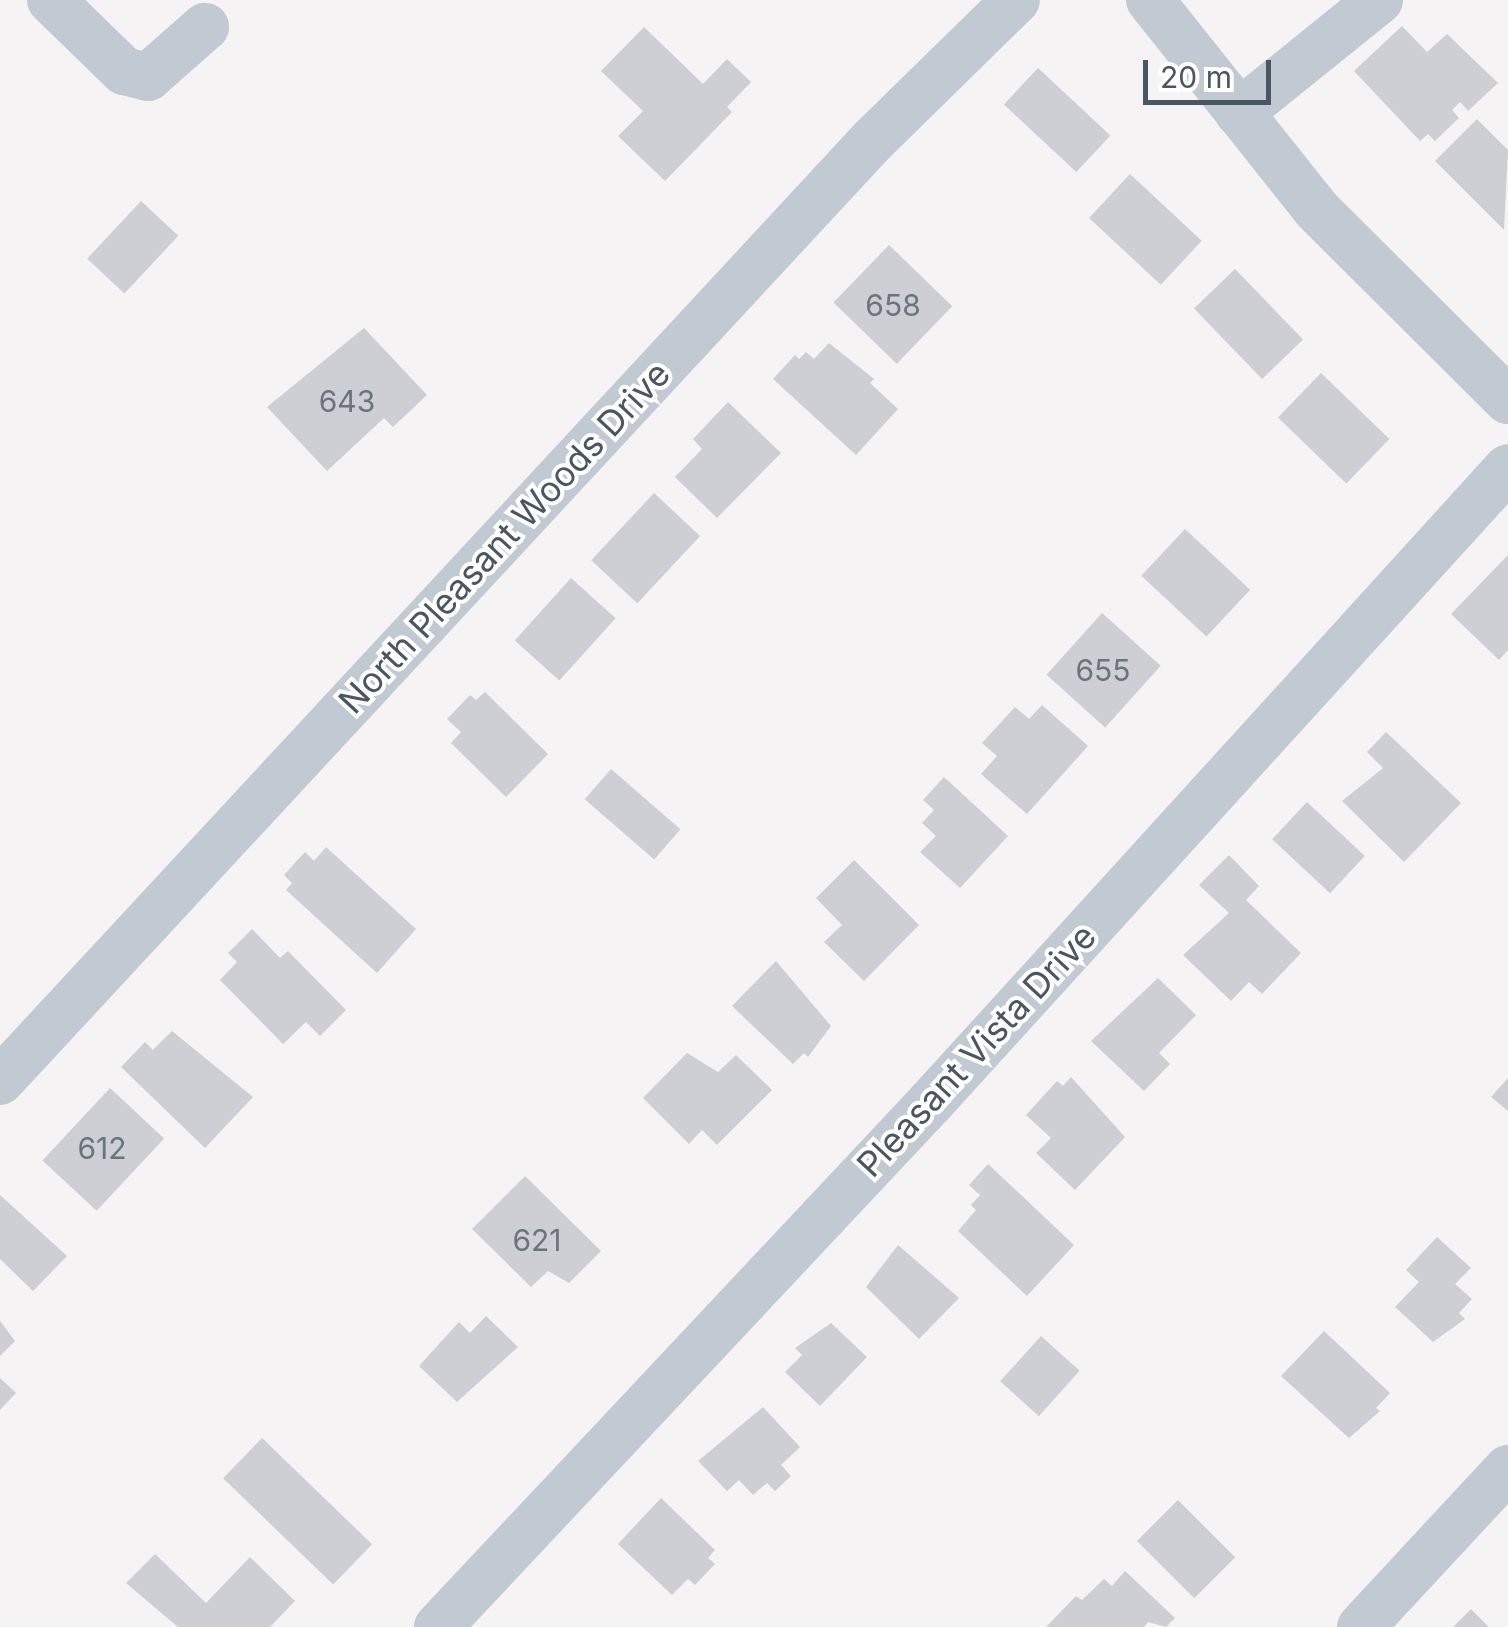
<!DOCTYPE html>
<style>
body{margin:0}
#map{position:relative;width:1508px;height:1627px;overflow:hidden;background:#f5f3f3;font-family:Inter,sans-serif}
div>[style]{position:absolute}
.building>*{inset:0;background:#cdcfd5;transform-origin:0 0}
.minor>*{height:48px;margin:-24px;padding:0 24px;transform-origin:24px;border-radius:24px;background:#c1cad2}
span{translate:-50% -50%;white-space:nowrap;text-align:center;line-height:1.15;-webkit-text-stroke:8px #fff;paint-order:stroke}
.number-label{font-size:30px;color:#6b747e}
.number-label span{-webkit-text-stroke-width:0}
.street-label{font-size:35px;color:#4a5661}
.scale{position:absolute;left:1143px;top:60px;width:128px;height:45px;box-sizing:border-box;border:5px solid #4a5661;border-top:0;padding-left:12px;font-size:30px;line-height:35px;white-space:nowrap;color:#4a5661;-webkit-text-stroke:8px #fff;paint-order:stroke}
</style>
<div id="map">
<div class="building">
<i style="clip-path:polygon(1402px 26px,1427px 52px,1447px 34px,1498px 83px,1468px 111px,1460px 102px,1452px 110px,1459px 118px,1435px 141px,1428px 134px,1420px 141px,1354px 71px)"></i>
<i style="clip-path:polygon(644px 27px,703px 84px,727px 59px,751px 82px,727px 107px,732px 112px,665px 181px,618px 136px,643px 111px,601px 71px)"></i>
<i style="left:1038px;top:68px;width:99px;height:50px;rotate:43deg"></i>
<i style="clip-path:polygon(1477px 119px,1508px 150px,1504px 230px,1435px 161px)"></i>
<i style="left:1130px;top:174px;width:98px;height:60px;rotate:43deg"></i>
<i style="left:141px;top:201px;width:51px;height:79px;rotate:43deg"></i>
<i style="left:889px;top:245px;width:88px;height:80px;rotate:44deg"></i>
<i style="left:1235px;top:269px;width:98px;height:57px;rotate:46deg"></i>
<i style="clip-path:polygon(364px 328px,427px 395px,393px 427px,384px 418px,327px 471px,267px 407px)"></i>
<i style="clip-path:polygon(829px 343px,874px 379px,870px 383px,898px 409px,856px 455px,773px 379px,795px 355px,799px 359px,806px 352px,814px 359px)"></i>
<i style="left:1321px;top:373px;width:95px;height:62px;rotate:44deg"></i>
<i style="clip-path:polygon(728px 402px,781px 453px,717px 518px,675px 477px,702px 449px,693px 439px)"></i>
<i style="left:654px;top:493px;width:63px;height:92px;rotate:43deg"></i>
<i style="left:1185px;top:529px;width:89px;height:64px;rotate:43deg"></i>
<i style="clip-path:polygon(1508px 555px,1508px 650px,1499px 660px,1451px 614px)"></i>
<i style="left:571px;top:578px;width:60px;height:84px;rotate:42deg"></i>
<i style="left:1102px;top:613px;width:79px;height:83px;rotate:42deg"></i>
<i style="clip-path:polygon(485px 692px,548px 754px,506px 797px,451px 743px,461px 732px,447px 719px,470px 695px,476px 700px)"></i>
<i style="clip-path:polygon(1042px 705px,1088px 746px,1027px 814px,981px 774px,997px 756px,982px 743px,1015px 707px,1029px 719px)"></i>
<i style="clip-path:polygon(1386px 732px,1461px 803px,1404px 862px,1342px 801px,1383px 768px,1367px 752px)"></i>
<i style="left:611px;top:769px;width:92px;height:40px;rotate:41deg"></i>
<i style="clip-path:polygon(944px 777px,1008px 836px,960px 888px,920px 852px,936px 836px,922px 823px,934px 810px,923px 800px)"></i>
<i style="left:1307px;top:802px;width:79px;height:51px;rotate:43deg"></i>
<i style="clip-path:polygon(326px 847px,416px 929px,377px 973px,286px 890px,292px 883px,284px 875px,305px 852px,314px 861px)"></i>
<i style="clip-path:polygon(1229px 855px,1259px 886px,1246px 900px,1301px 953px,1262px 994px,1249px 982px,1231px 1001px,1183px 955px,1229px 913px,1199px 885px)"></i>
<i style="clip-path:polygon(854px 860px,919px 925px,864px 981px,824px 942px,842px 925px,816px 898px)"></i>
<i style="clip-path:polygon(252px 929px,280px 958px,288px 951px,346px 1010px,320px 1036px,306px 1022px,283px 1044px,220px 980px,237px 962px,228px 953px)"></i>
<i style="clip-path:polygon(776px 961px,831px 1026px,808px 1057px,804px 1053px,793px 1064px,732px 1006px)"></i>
<i style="clip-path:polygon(1158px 978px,1196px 1015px,1159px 1053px,1170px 1064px,1144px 1091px,1091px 1041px)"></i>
<i style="clip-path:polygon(172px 1031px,253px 1097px,205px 1148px,121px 1067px,145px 1042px,153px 1050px)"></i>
<i style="clip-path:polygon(687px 1053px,718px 1072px,736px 1055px,772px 1090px,717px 1145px,702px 1130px,689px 1144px,643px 1098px)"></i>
<i style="clip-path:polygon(1071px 1077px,1125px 1137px,1075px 1190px,1036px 1153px,1051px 1138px,1026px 1115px,1057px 1081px,1063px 1086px)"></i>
<i style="clip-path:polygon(1508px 1078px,1508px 1111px,1491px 1097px)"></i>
<i style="left:110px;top:1088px;width:74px;height:99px;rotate:43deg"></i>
<i style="clip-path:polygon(988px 1164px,1074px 1245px,1027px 1296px,958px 1231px,976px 1210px,971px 1205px,980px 1195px,969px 1185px)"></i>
<i style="clip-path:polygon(525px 1176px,601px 1251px,569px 1283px,548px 1271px,531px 1287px,472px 1229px)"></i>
<i style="clip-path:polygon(0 1195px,67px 1256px,33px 1291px,0 1259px)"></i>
<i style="clip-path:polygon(1437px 1237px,1471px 1268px,1455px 1284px,1472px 1299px,1459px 1313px,1465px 1319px,1433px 1342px,1395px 1307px,1419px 1282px,1406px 1270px)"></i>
<i style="clip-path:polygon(898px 1245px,959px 1298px,919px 1339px,866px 1287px)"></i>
<i style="clip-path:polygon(486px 1316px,518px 1347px,457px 1402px,419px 1366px,459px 1322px,470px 1333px)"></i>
<i style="clip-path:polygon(0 1321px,15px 1341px,0 1356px)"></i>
<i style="clip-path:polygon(831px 1323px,867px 1357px,820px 1406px,785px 1372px,802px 1355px,795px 1348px)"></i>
<i style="clip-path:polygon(1324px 1331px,1390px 1393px,1376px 1408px,1380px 1411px,1349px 1438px,1281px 1376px)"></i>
<i style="left:1041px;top:1336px;width:52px;height:61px;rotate:42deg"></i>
<i style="clip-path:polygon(0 1378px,16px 1393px,0 1410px)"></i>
<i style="clip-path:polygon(763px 1407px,800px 1447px,781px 1465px,791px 1476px,775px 1491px,767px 1483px,753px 1495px,739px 1480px,727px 1491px,698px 1461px)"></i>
<i style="left:262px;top:1438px;width:153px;height:56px;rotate:44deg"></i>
<i style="clip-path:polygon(661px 1498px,715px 1550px,708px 1558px,715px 1564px,695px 1585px,688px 1579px,672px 1595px,618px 1544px)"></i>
<i style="left:1178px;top:1500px;width:81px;height:58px;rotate:45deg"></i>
<i style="clip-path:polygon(155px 1554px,206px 1603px,250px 1557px,295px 1601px,270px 1627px,178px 1627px,126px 1583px)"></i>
<i style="clip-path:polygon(1125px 1571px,1175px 1618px,1166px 1627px,1148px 1622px,1144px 1627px,1046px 1627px,1076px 1596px,1082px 1600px,1104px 1579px,1112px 1586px)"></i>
<i style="clip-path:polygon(1471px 1609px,1489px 1627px,1453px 1627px)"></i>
</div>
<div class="minor">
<i style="left:51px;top:0;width:102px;rotate:44.2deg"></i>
<i style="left:124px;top:71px;width:25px;rotate:14deg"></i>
<i style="left:148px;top:77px;width:76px;rotate:-41.3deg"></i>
<i style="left:1150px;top:0;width:267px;rotate:51.5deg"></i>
<i style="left:1316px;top:209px;width:271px;rotate:44.9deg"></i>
<i style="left:1239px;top:113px;width:180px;rotate:-38.9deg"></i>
<i style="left:0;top:1081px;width:1284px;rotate:-47.15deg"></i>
<i style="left:873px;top:140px;width:200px;rotate:-44.4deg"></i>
<i style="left:438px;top:1627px;width:720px;rotate:-46.8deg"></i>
<i style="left:931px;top:1102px;width:857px;rotate:-47.69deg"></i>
<i style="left:1361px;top:1627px;width:216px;rotate:-47.1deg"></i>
</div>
<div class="number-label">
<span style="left:893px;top:305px">658</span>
<span style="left:347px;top:401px">643</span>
<span style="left:1103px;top:670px">655</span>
<span style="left:102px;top:1148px">612</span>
<span style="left:537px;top:1240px">621</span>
</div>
<div class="street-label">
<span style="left:504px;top:537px;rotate:-47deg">North Pleasant Woods Drive</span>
<span style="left:976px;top:1050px;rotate:-47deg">Pleasant Vista Drive</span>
</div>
<div class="scale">20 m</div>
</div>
